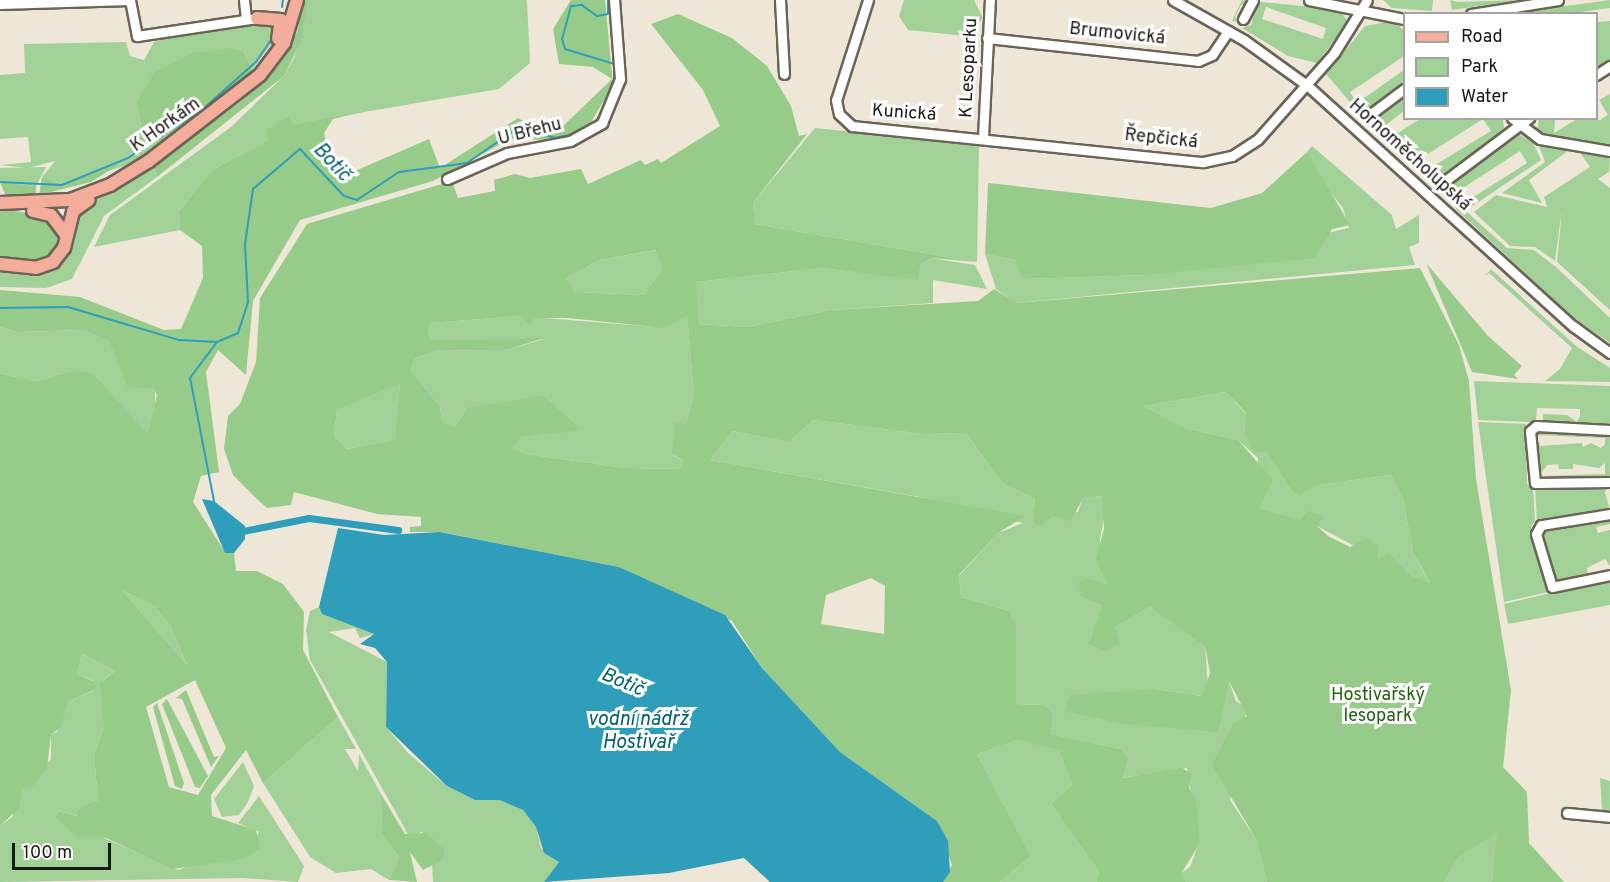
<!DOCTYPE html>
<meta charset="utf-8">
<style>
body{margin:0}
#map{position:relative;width:1610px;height:882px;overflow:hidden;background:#eee7d7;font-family:Overpass,sans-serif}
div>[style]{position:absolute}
.green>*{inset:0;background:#a2d198}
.forest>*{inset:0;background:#96cb8a}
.water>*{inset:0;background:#2e9eba}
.stream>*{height:2px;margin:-1px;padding:0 1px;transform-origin:1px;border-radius:1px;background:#2e9eba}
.canal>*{height:7px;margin:-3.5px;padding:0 3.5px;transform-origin:3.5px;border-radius:3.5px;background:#2e9eba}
.roads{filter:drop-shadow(2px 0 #6b6457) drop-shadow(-2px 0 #6b6457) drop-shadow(0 2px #6b6457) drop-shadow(0 -2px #6b6457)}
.minor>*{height:9px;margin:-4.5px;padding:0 4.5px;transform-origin:4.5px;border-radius:4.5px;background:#fff}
.major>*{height:12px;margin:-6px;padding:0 6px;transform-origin:6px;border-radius:6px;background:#f4ad9a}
span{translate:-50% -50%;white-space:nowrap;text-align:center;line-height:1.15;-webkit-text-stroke:6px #fff;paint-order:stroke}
.street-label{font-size:18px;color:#1b1813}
.park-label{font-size:18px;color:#20630b}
.water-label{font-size:20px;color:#016073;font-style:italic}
.legend{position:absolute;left:1403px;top:12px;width:195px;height:108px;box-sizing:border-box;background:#fff;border:2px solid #a4a3a1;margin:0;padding:8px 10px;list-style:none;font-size:18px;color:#1b1813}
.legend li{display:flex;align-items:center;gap:12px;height:30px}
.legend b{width:30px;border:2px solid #a4a3a1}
.scale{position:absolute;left:12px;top:843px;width:99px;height:27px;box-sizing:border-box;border:3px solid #1b1813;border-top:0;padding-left:8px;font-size:18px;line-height:21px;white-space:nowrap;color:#1b1813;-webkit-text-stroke:4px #fff;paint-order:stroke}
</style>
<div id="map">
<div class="green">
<i style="clip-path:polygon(308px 0,527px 0,530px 63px,499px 89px,294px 124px,289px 117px,268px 140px,212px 170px,179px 211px,180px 230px,94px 247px,110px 215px,231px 127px,284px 76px,295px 56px)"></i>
<i style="clip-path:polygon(904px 0,974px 0,983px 18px,967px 36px,908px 30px,899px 16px)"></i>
<i style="clip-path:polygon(evenodd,1242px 0,1340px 10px,1348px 22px,1317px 63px,1288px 56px,1242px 28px,1251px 25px,1258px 2px,1241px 5px,1235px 17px,1247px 24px,1232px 21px,1242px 0,1266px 7px,1326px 28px,1323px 39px,1262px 19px,1266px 7px)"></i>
<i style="clip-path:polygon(1383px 0,1433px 0,1432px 11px,1392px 8px)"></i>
<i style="clip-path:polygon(1450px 0,1457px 2px,1520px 0,1452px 10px)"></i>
<i style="clip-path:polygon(1610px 0,1610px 8px,1574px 13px,1514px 13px)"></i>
<i style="clip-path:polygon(275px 19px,276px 37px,252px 70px,244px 52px,204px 52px,163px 144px,124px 166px,64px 185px,42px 177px,55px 161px,28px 168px,0 165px,31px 162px,28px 137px,0 139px,0 75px,25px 73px,24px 44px,126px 42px,130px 56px,144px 60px,154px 42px,205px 27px)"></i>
<i style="clip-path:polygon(1393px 21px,1404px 30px,1404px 56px,1350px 92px,1357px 103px,1404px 70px,1404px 83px,1371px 108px,1356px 109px,1326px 74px,1365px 26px)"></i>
<i style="clip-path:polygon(1610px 21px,1610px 61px,1597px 69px,1597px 22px)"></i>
<i style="clip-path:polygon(1610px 94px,1610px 146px,1543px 135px,1537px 130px,1539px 119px,1555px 119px,1554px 133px,1577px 119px,1600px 120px,1608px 115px,1599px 100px)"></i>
<i style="clip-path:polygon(evenodd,1404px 96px,1404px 111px,1386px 125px,1393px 136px,1420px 119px,1503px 119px,1504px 128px,1445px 174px,1430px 176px,1378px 128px,1379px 115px,1404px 96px,1483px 119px,1491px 131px,1430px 168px,1423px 157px,1483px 119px)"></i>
<i style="clip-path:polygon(815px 128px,979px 145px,977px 262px,755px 224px,753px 203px)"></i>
<i style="clip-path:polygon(evenodd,1520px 135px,1533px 142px,1541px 160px,1468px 209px,1451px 195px,1454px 180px,1520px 135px,1520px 151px,1527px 163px,1467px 201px,1460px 190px,1520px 151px)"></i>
<i style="clip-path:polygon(1538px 143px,1569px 150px,1529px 180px,1542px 203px,1502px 193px,1545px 162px)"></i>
<i style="clip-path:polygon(1312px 146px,1392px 215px,1396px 229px,1419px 215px,1419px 243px,1409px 247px,1415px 265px,1016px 303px,996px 289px,985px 254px,1015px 260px,1024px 279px,1146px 275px,1349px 228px,1343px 208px,1313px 171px,1307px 152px)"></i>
<i style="clip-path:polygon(1579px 151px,1610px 155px,1609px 172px,1598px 179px,1610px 188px,1610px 310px,1557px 262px,1562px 209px,1555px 261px,1535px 247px,1510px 246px,1474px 212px,1496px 195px,1547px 207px,1544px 197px,1590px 167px)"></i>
<i style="clip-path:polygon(153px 166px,157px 177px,104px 216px,72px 279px,46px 288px,0 287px,0 270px,38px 274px,58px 267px,70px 250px,73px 220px,85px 205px)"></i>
<i style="clip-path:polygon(46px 167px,36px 186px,0 182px,0 168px)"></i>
<i style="clip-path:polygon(1450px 197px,1507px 248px,1534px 250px,1557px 268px,1610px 318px,1610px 343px,1573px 317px,1457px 210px)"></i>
<i style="clip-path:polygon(657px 250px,662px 269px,644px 295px,574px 292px,566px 279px,599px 260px)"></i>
<i style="clip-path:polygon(931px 258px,975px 265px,987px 289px,933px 280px,933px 303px,831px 310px,747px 327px,698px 324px,694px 313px,696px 282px,822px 268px,918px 279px,921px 264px)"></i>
<i style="clip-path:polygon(1491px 269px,1576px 346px,1610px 368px,1610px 382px,1545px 381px,1560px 369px,1572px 348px,1489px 273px,1485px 276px)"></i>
<i style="clip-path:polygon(687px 314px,694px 394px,686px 424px,675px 424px,675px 456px,683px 461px,682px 469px,625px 468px,526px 454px,511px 448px,522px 437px,582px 429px,467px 408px,455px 426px,442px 422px,440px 406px,411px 371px,415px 358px,439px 350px,503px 351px,544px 339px,436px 340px,429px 338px,430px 323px,520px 316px,656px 327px)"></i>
<i style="clip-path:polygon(0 327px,18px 332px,82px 330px,110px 340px,133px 384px,155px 389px,155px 420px,148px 435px,75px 370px,37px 381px,0 374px)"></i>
<i style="clip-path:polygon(evenodd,1474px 381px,1610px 386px,1610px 425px,1478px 420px,1474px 381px,1537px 408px,1580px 409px,1580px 416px,1577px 422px,1567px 415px,1543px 414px,1543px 420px,1536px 420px,1537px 408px)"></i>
<i style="clip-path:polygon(400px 382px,396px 440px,347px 449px,334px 437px,337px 410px)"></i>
<i style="clip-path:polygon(1226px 392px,1246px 414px,1244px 434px,1267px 451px,1291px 490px,1300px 494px,1319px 485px,1391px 475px,1403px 499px,1413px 552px,1430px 584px,1412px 576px,1389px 555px,1377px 558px,1317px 526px,1259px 508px,1258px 458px,1238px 440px,1189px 429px,1144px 406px)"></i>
<i style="clip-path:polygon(813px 420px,923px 434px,966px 433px,1003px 484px,1035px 499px,1033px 523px,1040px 525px,1054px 516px,1078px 512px,1083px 498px,1102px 496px,1106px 507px,1100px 540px,1107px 584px,1097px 584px,1081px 597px,1102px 606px,1100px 622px,1115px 627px,1150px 607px,1191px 633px,1205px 646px,1208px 687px,1202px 696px,1155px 689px,1064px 710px,1224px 696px,1229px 681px,1236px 701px,1247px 709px,1230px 800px,1256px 839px,1267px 882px,1186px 882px,1180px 874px,1190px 867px,1199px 843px,1187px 768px,1121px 778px,1121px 749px,1049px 734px,1053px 713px,1044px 705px,1016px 704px,1016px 624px,1010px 611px,961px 597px,959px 576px,998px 533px,1023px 523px,920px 497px,710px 460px,732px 431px,789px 442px)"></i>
<i style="clip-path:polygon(1478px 422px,1526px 424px,1527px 484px,1533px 488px,1535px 521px,1531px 526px,1548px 592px,1504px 602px)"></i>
<i style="clip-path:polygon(evenodd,1538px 430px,1610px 433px,1610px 477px,1539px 480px,1538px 430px,1537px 435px,1605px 438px,1605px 444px,1601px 448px,1591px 443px,1583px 447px,1582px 443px,1540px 446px,1537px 435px,1538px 430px,1558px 464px,1559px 469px,1573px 469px,1573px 464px,1599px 468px,1605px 463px,1605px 474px,1539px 476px,1547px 465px,1558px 464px)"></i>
<i style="clip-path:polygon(1610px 485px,1605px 492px,1610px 510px,1537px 521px,1535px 488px)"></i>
<i style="clip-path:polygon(1610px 518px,1610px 524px,1596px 527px,1598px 533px,1610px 530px,1610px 566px,1605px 559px,1587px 568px,1588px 574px,1610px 571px,1556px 583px,1541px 533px,1544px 528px)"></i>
<i style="clip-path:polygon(1610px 579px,1610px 605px,1508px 624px,1504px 604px)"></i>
<i style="clip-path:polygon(122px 590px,155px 607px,170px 625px,187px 665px)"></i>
<i style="clip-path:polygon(319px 607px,322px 614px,374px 634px,360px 638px,355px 628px,329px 632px,387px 662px,386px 727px,408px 753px,447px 786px,475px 800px,499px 800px,523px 810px,536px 827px,541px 848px,559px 862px,544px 882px,433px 882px,432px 862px,443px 860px,438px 844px,422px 832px,409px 836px,310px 660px,306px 630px,310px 611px)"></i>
<i style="clip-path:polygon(82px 654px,115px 671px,103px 680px,104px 729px,94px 755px,98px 802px,80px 806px,78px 816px,58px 811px,55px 817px,178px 870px,199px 862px,243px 859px,259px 832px,238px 823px,259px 796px,304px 866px,298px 882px,243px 878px,0 882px,0 826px,12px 817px,22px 787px,51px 759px,51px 735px,57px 732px,69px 701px,93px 691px,94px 681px,77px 674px)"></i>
<i style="clip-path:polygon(338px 717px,356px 749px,345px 749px,358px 771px,359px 754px,381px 794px,382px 834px,399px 858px,389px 880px,371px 869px,336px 873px,310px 857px,263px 783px)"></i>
<i style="clip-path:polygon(1018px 740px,1059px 749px,1074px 785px,1051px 804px,1099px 872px,1096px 882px,1000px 882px,1031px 856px,977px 754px)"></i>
<i style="clip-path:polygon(243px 762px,254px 786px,248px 802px,239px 815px,222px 817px,214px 799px)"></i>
<i style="clip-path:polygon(1600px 778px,1610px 781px,1610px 813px,1584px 811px,1602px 809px)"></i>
<i style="clip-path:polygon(1498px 832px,1492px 882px,1444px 882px,1458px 858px)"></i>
</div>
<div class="forest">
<i style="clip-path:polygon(304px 0,308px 0,301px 41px,284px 76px,157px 177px,153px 166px,240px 102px,277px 67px,297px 32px)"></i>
<i style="clip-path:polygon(evenodd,571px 0,605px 0,613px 85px,587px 129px,556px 140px,510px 139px,433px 181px,300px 220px,253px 301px,246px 375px,218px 350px,206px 372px,219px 472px,201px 476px,193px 502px,225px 552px,234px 553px,236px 571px,257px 571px,283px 584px,304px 612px,303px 650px,338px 717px,263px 783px,246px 750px,211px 795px,212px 816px,256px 830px,260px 849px,243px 859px,173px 869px,106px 838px,77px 837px,55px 817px,58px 811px,77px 816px,80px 806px,98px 801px,94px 755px,104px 729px,100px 683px,115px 671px,82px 654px,77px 674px,95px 682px,96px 689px,69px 701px,60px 728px,51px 735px,47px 768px,33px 786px,22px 788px,19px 808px,0 826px,0 374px,37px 381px,75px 370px,92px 373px,148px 434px,157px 395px,154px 389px,127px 386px,109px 340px,82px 330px,18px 332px,0 327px,0 290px,80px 297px,164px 330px,181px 329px,203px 278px,202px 246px,180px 230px,179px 211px,212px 170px,268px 140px,267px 130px,289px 116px,294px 124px,366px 111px,333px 119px,324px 133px,328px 156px,355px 171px,429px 139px,440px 168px,518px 118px,540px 131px,562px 127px,612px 79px,593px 67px,559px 64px,553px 29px,571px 0,122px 590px,155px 607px,170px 625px,187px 665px,122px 590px,571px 0,195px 680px,226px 748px,198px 795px,169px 787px,146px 707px,195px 680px)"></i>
<i style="clip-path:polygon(evenodd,678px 14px,732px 38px,767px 66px,791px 106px,799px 136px,807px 134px,753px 203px,755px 224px,977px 262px,931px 258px,921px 264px,918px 280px,822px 268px,696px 282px,698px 324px,747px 327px,831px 310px,978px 301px,994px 289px,1017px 303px,1420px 268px,1459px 345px,1469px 381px,1476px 479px,1511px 690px,1503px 767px,1527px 792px,1529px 843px,1564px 882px,1492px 882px,1497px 833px,1458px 858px,1444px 882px,1267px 882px,1256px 839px,1212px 765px,1233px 724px,1247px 716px,1229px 681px,1218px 732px,1124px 724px,1064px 711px,1070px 695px,1155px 689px,1202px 696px,1210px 673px,1205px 646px,1150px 607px,1115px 627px,1119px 643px,1106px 652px,1089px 644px,1102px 606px,1081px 597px,1079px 583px,1086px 578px,1107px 584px,1096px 559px,1104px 529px,1102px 496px,1083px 498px,1071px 521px,1054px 516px,1040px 526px,1033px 523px,1035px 499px,1003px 484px,966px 433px,923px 434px,813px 420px,789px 442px,732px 431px,710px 460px,1025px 516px,998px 533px,959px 575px,961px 597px,1010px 611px,1016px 624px,1016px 704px,1044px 705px,1053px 713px,1050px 734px,1121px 749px,1128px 759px,1122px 778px,1182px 768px,1192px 774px,1189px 788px,1196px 800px,1200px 843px,1181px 874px,1186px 882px,1096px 882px,1099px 872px,1051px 804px,1073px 785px,1059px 750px,1018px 740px,977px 754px,1031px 856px,1000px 882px,943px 882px,952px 865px,937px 821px,840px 752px,762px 668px,732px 621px,619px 567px,441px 532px,410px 532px,410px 527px,421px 526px,421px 517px,377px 514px,294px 492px,291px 505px,267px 508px,257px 499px,233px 475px,224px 449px,228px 416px,240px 404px,256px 362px,260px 298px,307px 224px,452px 181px,458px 198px,495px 191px,494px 180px,515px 174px,530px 178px,581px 169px,588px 184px,641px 160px,645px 165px,658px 159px,661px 163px,720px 126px,703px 90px,651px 24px,678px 14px,656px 250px,662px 269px,644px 295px,575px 292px,566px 279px,599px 260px,656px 250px,678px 14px,687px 315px,694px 394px,686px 424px,675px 423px,672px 453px,683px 461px,681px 469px,625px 468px,526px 454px,512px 448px,522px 437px,582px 430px,543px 396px,467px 408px,455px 426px,442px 422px,440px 406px,411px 371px,415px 358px,439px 350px,503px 351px,544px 338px,436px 340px,429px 338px,430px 323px,520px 316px,530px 325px,535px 318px,568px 318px,664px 328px,687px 315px,678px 14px,400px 383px,395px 440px,347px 449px,334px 437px,337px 410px,400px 383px,678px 14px,1226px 392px,1246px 413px,1244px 434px,1255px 452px,1267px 452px,1291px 490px,1300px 495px,1319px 485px,1391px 475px,1403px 499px,1413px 552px,1430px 583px,1412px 576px,1389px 554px,1377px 558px,1379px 546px,1367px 538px,1350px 547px,1328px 536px,1317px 526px,1323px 516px,1308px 511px,1300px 520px,1259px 508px,1273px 480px,1238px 440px,1189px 429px,1144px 406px,1226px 392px,678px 14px,871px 578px,885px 586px,884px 634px,821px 624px,826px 595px,871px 578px)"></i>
<i style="clip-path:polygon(231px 48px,244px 52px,252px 70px,237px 84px,163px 144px,143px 130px,137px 102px,155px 72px,193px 53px)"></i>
<i style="clip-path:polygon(1307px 152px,1350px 225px,1332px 229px,1315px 258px,1146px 275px,1023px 279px,1015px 260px,985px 254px,988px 183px,1211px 208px,1262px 193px)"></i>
<i style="clip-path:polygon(121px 163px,91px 182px,39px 195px,42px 177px,64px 185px)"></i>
<i style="clip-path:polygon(0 182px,36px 186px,36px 195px,5px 194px)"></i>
<i style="clip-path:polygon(0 209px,43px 215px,60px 233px,56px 251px,34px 262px,0 258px)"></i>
<i style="clip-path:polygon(1426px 263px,1488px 336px,1522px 366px,1514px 375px,1518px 379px,1472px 372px)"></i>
<i style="clip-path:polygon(186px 690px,214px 757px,219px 756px,211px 767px,182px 699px,176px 698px)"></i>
<i style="clip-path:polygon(167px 699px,208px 776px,200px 788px,195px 787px,162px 704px)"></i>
<i style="clip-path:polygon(157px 703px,184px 783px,182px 789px,175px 786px,153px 707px)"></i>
<i style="clip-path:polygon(381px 794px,405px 834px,426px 833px,445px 850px,443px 860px,423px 870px,410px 852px,417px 882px,389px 880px,399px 858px,382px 834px)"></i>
</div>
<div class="water">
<i style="clip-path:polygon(202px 499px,214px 501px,245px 526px,245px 539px,234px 553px,225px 553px)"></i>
<i style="clip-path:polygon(338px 528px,384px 535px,440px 532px,619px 567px,725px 615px,762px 668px,840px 752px,937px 821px,948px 841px,950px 872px,943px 882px,770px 882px,744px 858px,669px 873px,544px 882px,559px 862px,544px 853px,536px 827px,523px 810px,499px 800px,475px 800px,447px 786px,386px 727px,387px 662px,375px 648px,360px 644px,374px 634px,322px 614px,319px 607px)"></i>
</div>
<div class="stream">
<i style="left:608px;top:0;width:14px;rotate:90deg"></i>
<i style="left:608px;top:14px;width:11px;rotate:170deg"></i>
<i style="left:597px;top:16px;width:19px;rotate:-144deg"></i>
<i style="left:582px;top:5px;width:11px;rotate:175deg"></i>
<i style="left:571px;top:6px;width:34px;rotate:105deg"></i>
<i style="left:562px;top:39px;width:10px;rotate:73deg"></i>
<i style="left:565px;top:49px;width:51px;rotate:17deg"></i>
<i style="left:614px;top:64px;width:19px;rotate:90deg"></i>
<i style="left:282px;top:7px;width:7px;rotate:-82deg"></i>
<i style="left:0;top:182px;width:62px;rotate:2.8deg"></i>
<i style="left:62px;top:185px;width:71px;rotate:-22.2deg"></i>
<i style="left:128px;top:158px;width:90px;rotate:-33.2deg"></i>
<i style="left:203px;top:109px;width:71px;rotate:-41.6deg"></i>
<i style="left:256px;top:62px;width:29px;rotate:-56deg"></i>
<i style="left:0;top:308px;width:68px;rotate:-0.8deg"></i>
<i style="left:68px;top:307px;width:116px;rotate:16.6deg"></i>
<i style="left:179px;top:340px;width:38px;rotate:3deg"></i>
<i style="left:214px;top:501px;width:125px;rotate:-101deg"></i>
<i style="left:190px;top:378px;width:45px;rotate:-53.1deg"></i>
<i style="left:217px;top:342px;width:23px;rotate:-23deg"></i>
<i style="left:238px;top:333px;width:33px;rotate:-72deg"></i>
<i style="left:248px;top:302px;width:58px;rotate:-93deg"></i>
<i style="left:245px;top:244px;width:56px;rotate:-81.7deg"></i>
<i style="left:253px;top:189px;width:62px;rotate:-40.4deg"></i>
<i style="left:300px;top:149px;width:64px;rotate:46.9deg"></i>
<i style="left:344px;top:196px;width:14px;rotate:17deg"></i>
<i style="left:357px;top:200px;width:50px;rotate:-33.7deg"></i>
<i style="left:399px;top:172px;width:69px;rotate:-7.5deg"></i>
<i style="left:467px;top:163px;width:63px;rotate:-34.7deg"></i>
<i style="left:519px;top:127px;width:37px;rotate:17deg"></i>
<i style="left:554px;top:138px;width:20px;rotate:-11deg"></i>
<i style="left:574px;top:134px;width:27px;rotate:-31deg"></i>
<i style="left:597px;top:120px;width:15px;rotate:-62deg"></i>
</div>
<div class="canal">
<i style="left:238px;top:532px;width:72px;rotate:-11.2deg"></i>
<i style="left:309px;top:518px;width:90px;rotate:7.7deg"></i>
</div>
<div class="roads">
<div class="minor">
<i style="left:130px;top:0;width:37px;rotate:79deg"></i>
<i style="left:137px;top:36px;width:121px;rotate:-8.5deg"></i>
<i style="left:244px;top:0;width:19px;rotate:84deg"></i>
<i style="left:780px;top:0;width:74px;rotate:86.9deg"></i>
<i style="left:868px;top:0;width:105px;rotate:107.7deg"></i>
<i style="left:836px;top:100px;width:14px;rotate:78deg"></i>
<i style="left:839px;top:114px;width:18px;rotate:43deg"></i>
<i style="left:852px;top:126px;width:353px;rotate:5.9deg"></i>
<i style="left:1203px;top:162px;width:30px;rotate:-12deg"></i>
<i style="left:1232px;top:156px;width:31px;rotate:-33deg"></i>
<i style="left:1258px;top:139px;width:115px;rotate:-48.5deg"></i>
<i style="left:1334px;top:53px;width:62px;rotate:-58.1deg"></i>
<i style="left:1173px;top:0;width:81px;rotate:29.4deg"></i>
<i style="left:1244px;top:40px;width:79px;rotate:35.7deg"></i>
<i style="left:1308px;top:86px;width:358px;rotate:42.2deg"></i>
<i style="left:1573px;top:326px;width:46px;rotate:36.1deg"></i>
<i style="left:1309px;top:0;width:97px;rotate:11.3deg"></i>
<i style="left:0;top:4px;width:130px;rotate:-1.8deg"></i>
<i style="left:1471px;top:14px;width:88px;rotate:-9.1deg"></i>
<i style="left:1243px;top:19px;width:21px;rotate:-62deg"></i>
<i style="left:987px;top:38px;width:212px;rotate:6.2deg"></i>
<i style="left:1198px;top:61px;width:15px;rotate:-23deg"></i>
<i style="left:1212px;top:55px;width:29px;rotate:-56deg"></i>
<i style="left:1596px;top:75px;width:17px;rotate:-33deg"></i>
<i style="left:1368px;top:116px;width:45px;rotate:-36.9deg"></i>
<i style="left:1512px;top:118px;width:35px;rotate:37deg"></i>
<i style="left:1540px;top:139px;width:71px;rotate:9.7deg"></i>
<i style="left:983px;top:137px;width:137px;rotate:-87.1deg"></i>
<i style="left:447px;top:179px;width:65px;rotate:-23.4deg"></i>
<i style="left:507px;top:153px;width:64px;rotate:-10.8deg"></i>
<i style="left:570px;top:141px;width:37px;rotate:-29deg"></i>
<i style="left:602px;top:123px;width:48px;rotate:-67.8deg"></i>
<i style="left:620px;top:79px;width:79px;rotate:-94.3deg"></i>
<i style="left:1442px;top:183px;width:109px;rotate:-36.8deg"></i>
<i style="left:1610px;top:430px;width:74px;rotate:-176.9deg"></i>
<i style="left:1536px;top:426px;width:8px;rotate:140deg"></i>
<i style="left:1530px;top:431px;width:52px;rotate:84.5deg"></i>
<i style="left:1535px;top:483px;width:75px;rotate:-0.8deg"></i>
<i style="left:1610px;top:514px;width:70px;rotate:170.9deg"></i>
<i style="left:1541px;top:525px;width:10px;rotate:119deg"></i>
<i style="left:1536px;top:534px;width:55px;rotate:73.2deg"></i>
<i style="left:1552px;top:587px;width:59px;rotate:-11.7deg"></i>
<i style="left:1567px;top:813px;width:43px;rotate:5.3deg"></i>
</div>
<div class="major">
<i style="left:257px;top:18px;width:24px;rotate:5deg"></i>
<i style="left:281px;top:20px;width:19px;rotate:99deg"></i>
<i style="left:0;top:203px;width:70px;rotate:-2.5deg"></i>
<i style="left:70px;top:200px;width:43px;rotate:-20.6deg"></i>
<i style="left:110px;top:185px;width:46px;rotate:-31.6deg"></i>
<i style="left:149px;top:161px;width:140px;rotate:-37.8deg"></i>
<i style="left:260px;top:75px;width:40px;rotate:-53deg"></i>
<i style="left:284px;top:43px;width:45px;rotate:-73.2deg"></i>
<i style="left:33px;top:211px;width:18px;rotate:13deg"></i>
<i style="left:51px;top:215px;width:25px;rotate:53deg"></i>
<i style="left:0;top:264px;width:36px;rotate:6deg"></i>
<i style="left:36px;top:268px;width:18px;rotate:-19deg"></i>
<i style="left:53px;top:262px;width:18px;rotate:-52deg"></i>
<i style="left:64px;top:248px;width:38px;rotate:-76deg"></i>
<i style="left:73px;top:211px;width:19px;rotate:-35deg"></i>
</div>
</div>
<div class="street-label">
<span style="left:1117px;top:35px;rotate:6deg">Brumovická</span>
<span style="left:970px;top:68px;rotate:-87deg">K Lesoparku</span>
<span style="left:904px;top:114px;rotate:4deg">Kunická</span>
<span style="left:166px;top:126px;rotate:-35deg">K Horkám</span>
<span style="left:530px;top:133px;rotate:-14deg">U Břehu</span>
<span style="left:1161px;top:140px;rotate:6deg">Řepčická</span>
<span style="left:1409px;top:156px;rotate:42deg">Hornoměcholupská</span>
</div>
<div class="park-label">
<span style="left:1378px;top:707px">Hostivařský<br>lesopark</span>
</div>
<div class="water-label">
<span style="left:331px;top:163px;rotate:47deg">Botič</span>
<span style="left:622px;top:683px;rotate:23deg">Botič</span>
<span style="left:638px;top:732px">vodní nádrž<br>Hostivař</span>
</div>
<ul class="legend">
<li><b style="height:8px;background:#f4ad9a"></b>Road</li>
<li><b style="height:16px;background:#a2d198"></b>Park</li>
<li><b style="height:16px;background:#2e9eba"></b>Water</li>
</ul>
<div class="scale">100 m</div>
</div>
